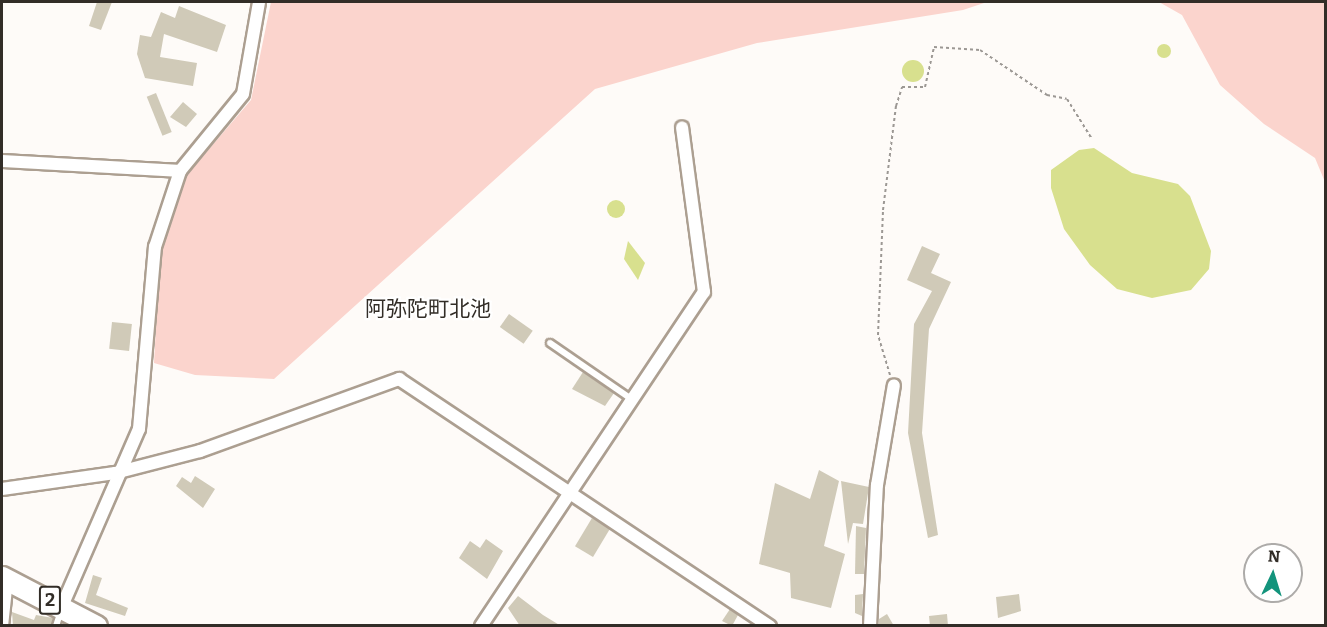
<!DOCTYPE html>
<meta charset="utf-8">
<style>
body{margin:0}
#map{position:relative;width:1327px;height:627px;overflow:hidden;background:#fefbf8;font-family:Bitter,"Noto Sans JP",serif}
div>[style]{position:absolute}
.green>*{inset:0;background:#fbd4cd}
.water>*{inset:0;background:#d8e08e}
.round{border-radius:50%}
.building>*{inset:0;background:#d0cab8;transform-origin:0 0}
.path>*{height:2px;margin-top:-1px;transform-origin:0;background:repeating-linear-gradient(90deg,#9c9894 0 3px,transparent 0 6px)}
.roads{filter:drop-shadow(2px 0 #ac9f91) drop-shadow(-2px 0 #ac9f91) drop-shadow(0 2px #ac9f91) drop-shadow(0 -2px #ac9f91)}
.service>*{height:6px;margin:-3px;padding:0 3px;transform-origin:3px;border-radius:3px;background:#fff}
.minor>*{height:12px;margin:-6px;padding:0 6px;transform-origin:6px;border-radius:6px;background:#fff}
.trunk>*{height:21px;margin:-10.5px;padding:0 10.5px;transform-origin:10.5px;border-radius:10.5px;background:#fff}
span{translate:-50% -50%;white-space:nowrap;text-align:center;line-height:1.15;-webkit-text-stroke:4.5px #fff;paint-order:stroke}
.shield-label span{padding:2px 4px;background:#fff;border:2px solid;border-radius:4px;-webkit-text-stroke-width:0}
.shield-label{font-size:18px;color:#322d27;font-weight:700}
.neighbourhood-label{font-size:21px;color:#322d27}
.frame{position:absolute;inset:0;border:3px solid #322d27;pointer-events:none}
.north{position:absolute;left:1243px;top:543px;width:60px;height:60px;box-sizing:border-box;background:#fff;border:2px solid #adaba9;border-radius:50%;rotate:4deg;font-size:16px;font-weight:700;line-height:24px;text-align:center;color:#322d27}
.north::after{content:'';display:block;margin:auto;width:21px;height:27px;background:#13947c;clip-path:polygon(50% 0,100% 100%,50% 72%,0 100%)}
</style>
<div id="map">
<div class="green">
<i style="clip-path:polygon(271px 2px,987px 2px,963px 10px,757px 43px,595px 89px,274px 379px,195px 375px,154px 363px,160px 253px,186px 176px,251px 100px)"></i>
<i style="clip-path:polygon(1159px 2px,1325px 2px,1325px 182px,1315px 158px,1264px 124px,1220px 85px,1182px 15px)"></i>
</div>
<div class="water">
<i class="round" style="left:1157px;top:44px;width:14px;height:14px"></i>
<i class="round" style="left:902px;top:60px;width:22px;height:22px"></i>
<i style="clip-path:polygon(1094px 148px,1132px 173px,1178px 184px,1190px 196px,1211px 251px,1209px 269px,1191px 290px,1152px 298px,1117px 289px,1090px 265px,1064px 229px,1051px 188px,1051px 170px,1079px 150px)"></i>
<i class="round" style="left:607px;top:200px;width:18px;height:18px"></i>
<i style="clip-path:polygon(628px 241px,645px 263px,638px 280px,624px 259px)"></i>
</div>
<div class="building">
<i style="clip-path:polygon(97px 2px,112px 2px,101px 30px,89px 26px)"></i>
<i style="clip-path:polygon(179px 6px,226px 25px,217px 52px,164px 34px,160px 57px,197px 63px,193px 86px,145px 78px,137px 54px,140px 35px,151px 37px,161px 12px,175px 18px)"></i>
<i style="left:156px;top:93px;width:42px;height:10px;rotate:68deg"></i>
<i style="clip-path:polygon(183px 102px,197px 114px,186px 127px,170px 117px)"></i>
<i style="clip-path:polygon(922px 246px,940px 254px,931px 273px,951px 282px,929px 329px,922px 433px,938px 535px,928px 538px,908px 433px,914px 324px,932px 291px,907px 280px)"></i>
<i style="left:509px;top:314px;width:29px;height:16px;rotate:35deg"></i>
<i style="left:112px;top:322px;width:20px;height:27px;rotate:6deg"></i>
<i style="clip-path:polygon(583px 372px,614px 393px,605px 406px,572px 389px)"></i>
<i style="clip-path:polygon(819px 470px,839px 481px,824px 546px,845px 554px,831px 608px,791px 598px,790px 573px,759px 564px,775px 483px,810px 499px)"></i>
<i style="clip-path:polygon(195px 476px,215px 489px,203px 508px,176px 486px,182px 477px,191px 483px)"></i>
<i style="clip-path:polygon(841px 481px,869px 487px,863px 524px,853px 523px,848px 544px)"></i>
<i style="left:592px;top:518px;width:21px;height:33px;rotate:31deg"></i>
<i style="clip-path:polygon(856px 526px,866px 528px,864px 574px,855px 574px)"></i>
<i style="clip-path:polygon(486px 539px,503px 551px,487px 579px,459px 558px,470px 541px,480px 548px)"></i>
<i style="clip-path:polygon(93px 575px,102px 578px,96px 595px,128px 608px,125px 616px,85px 603px)"></i>
<i style="clip-path:polygon(863px 594px,862px 616px,855px 613px,855px 595px)"></i>
<i style="clip-path:polygon(1019px 594px,1021px 611px,998px 618px,996px 597px)"></i>
<i style="clip-path:polygon(518px 596px,543px 615px,561px 626px,520px 626px,508px 608px)"></i>
<i style="clip-path:polygon(730px 609px,738px 615px,732px 626px,722px 621px)"></i>
<i style="clip-path:polygon(12px 612px,34px 620px,36px 615px,53px 618px,51px 626px,13px 626px)"></i>
<i style="clip-path:polygon(887px 614px,894px 626px,878px 626px,879px 619px)"></i>
<i style="clip-path:polygon(947px 614px,948px 626px,930px 626px,929px 616px)"></i>
</div>
<div class="path">
<i style="left:890px;top:375px;width:42px;rotate:-106.7deg"></i>
<i style="left:878px;top:335px;width:125px;rotate:-87.7deg"></i>
<i style="left:883px;top:210px;width:105px;rotate:-82.9deg"></i>
<i style="left:896px;top:106px;width:20px;rotate:-72deg"></i>
<i style="left:902px;top:87px;width:23px"></i>
<i style="left:925px;top:87px;width:41px;rotate:-77.3deg"></i>
<i style="left:934px;top:47px;width:46px;rotate:3.7deg"></i>
<i style="left:980px;top:50px;width:81px;rotate:33.9deg"></i>
<i style="left:1047px;top:95px;width:20px;rotate:11deg"></i>
<i style="left:1067px;top:99px;width:47px;rotate:58deg"></i>
</div>
<div class="roads">
<div class="service">
<i style="left:550px;top:343px;width:101px;rotate:34.5deg"></i>
<i style="left:56px;top:626px;width:13px;rotate:-72deg"></i>
</div>
<div class="minor">
<i style="left:2px;top:161px;width:178px;rotate:3.2deg"></i>
<i style="left:2px;top:489px;width:114px;rotate:-8.1deg"></i>
<i style="left:115px;top:473px;width:88px;rotate:-14.5deg"></i>
<i style="left:200px;top:451px;width:212px;rotate:-19.9deg"></i>
<i style="left:399px;top:379px;width:446px;rotate:33.7deg"></i>
<i style="left:62px;top:606px;width:193px;rotate:-66.5deg"></i>
<i style="left:139px;top:429px;width:183px;rotate:-85deg"></i>
<i style="left:155px;top:247px;width:80px;rotate:-71.8deg"></i>
<i style="left:180px;top:171px;width:99px;rotate:-50.7deg"></i>
<i style="left:243px;top:94px;width:93px;rotate:-80.1deg"></i>
<i style="left:2px;top:626px;width:47px;rotate:-83.9deg"></i>
<i style="left:481px;top:626px;width:402px;rotate:-56.3deg"></i>
<i style="left:704px;top:292px;width:166px;rotate:-97.6deg"></i>
<i style="left:870px;top:626px;width:141px;rotate:-87.2deg"></i>
<i style="left:877px;top:485px;width:101px;rotate:-80.4deg"></i>
</div>
<div class="trunk">
<i style="left:2px;top:577px;width:106px;rotate:27.5deg"></i>
</div>
</div>
<div class="shield-label">
<span style="left:50px;top:600px">2</span>
</div>
<div class="neighbourhood-label">
<span style="left:428px;top:309px">阿弥陀町北池</span>
</div>
<div class="frame"></div>
<div class="north">N</div>
</div>
